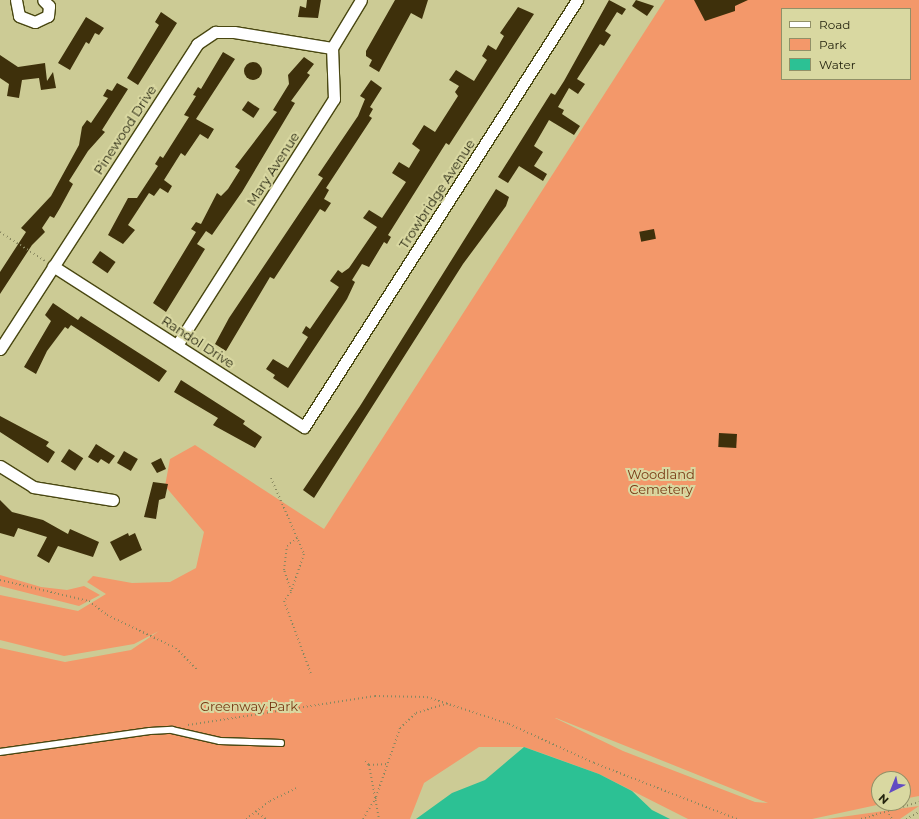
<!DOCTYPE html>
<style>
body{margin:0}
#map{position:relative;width:919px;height:819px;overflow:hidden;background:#cccb95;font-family:Montserrat,sans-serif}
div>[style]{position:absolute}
.green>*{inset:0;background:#f3986a}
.water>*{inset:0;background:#2cc194}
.building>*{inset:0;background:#3e300b;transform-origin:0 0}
.round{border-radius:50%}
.path>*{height:2px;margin-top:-1px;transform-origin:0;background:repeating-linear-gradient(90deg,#898860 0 1px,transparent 0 4px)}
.roads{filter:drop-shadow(1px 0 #494711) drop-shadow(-1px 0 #494711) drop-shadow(0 1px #494711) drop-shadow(0 -1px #494711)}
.service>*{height:5.5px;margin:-2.75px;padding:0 2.75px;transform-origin:2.75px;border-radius:2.75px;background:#fff}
.minor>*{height:11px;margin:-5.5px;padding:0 5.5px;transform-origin:5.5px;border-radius:5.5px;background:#fff}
span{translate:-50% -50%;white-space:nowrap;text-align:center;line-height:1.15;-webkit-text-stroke:4px #d9d8a1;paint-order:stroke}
.street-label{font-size:13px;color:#25240f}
.park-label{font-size:13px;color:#783914}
.legend{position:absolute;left:781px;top:8px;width:130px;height:72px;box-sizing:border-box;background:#d9d8a1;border:1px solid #919067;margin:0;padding:5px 7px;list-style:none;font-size:12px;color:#25240f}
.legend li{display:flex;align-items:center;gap:8px;height:20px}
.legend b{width:20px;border:1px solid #919067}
.north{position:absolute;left:871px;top:771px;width:40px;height:40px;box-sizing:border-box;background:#d9d8a1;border:1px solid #919067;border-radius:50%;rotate:223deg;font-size:11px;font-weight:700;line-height:16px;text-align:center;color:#25240f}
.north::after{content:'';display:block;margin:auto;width:14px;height:18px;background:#624bc3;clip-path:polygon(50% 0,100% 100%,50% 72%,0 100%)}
</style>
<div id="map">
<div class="green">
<i style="clip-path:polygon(evenodd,665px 0,919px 0,919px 796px,903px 799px,903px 779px,879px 779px,879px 803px,886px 803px,812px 819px,688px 819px,599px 774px,547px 755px,524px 747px,479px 747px,424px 783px,410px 819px,0 819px,0 648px,65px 662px,131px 650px,159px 631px,134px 644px,64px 656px,0 640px,0 595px,78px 611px,106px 594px,87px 582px,93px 576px,132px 583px,170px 582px,196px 568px,204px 532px,165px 486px,170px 459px,195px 445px,324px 529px,665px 0,782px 9px,910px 9px,910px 79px,782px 79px,782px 9px,665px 0,555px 718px,556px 718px,768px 803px,755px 802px,623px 751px,555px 718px)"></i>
<i style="clip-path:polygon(0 575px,41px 587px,67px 590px,84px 586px,100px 595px,79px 606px,0 586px)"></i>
<i style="clip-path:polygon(919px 806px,900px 819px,827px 819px)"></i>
</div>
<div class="water">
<i style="clip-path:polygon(524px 747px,599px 774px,632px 791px,652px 810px,670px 819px,416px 819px,452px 793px,485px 780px)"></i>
</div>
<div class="building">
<i style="clip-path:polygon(307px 0,321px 0,318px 18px,298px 17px,300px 6px,306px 8px)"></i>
<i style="clip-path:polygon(395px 0,428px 0,422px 19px,411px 13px,379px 72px,369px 66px,372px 60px,366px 56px,366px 51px)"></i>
<i style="clip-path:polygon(609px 0,626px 9px,622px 15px,617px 12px,605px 31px,611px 35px,604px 46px,600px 44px,577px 79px,585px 84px,578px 94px,569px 88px,558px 107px,564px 110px,562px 114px,580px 126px,574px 135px,549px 120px,534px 146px,543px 152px,534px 166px,547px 174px,543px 181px,519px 166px,508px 183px,498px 177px,551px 93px,555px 95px,564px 81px)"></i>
<i style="clip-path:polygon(636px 0,654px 6px,647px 16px,632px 6px)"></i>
<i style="clip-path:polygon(694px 0,748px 0,735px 6px,735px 11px,705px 21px)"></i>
<i style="clip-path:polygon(518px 7px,534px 14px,449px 145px,446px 143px,388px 235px,391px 237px,387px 244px,384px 242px,369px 267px,362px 264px,352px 280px,355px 282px,347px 299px,288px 388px,273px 378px,275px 375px,266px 369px,273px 359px,288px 368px,308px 337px,302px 333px,306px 326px,310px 329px,339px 287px,330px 281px,338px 270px,342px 273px,349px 268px,377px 227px,363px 218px,369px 210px,382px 218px,406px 182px,392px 173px,399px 162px,409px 168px,420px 150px,412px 144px,424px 125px,435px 132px,458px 96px,455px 92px,459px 86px,449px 80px,456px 70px,474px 81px,487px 60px,482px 56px,488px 45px,496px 50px,504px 36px,500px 33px)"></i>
<i style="clip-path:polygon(161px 12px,177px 23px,138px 85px,127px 78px,159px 25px,155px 22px)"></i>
<i style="clip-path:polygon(86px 17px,104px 28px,99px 35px,95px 33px,89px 44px,86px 42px,70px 70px,58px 63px)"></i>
<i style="clip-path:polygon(223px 52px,235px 59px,196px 119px,214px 129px,208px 139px,200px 134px,185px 156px,181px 153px,164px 180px,172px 186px,168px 193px,160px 188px,154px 196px,149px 193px,128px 225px,135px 230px,123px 244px,108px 235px,128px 198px,137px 198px,158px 166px,155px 164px,160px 156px,163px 158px,189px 117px,184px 115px,196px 96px,193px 95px,198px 87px,201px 89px)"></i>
<i style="clip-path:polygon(0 55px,18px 67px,45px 63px,47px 81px,53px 72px,56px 88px,41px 90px,39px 78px,22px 80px,19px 98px,7px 96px,9px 84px,0 78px)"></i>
<i style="clip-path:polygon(304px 57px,314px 64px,307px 73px,310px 75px,291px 101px,295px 103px,242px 192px,212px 235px,206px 231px,197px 244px,205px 249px,166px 312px,153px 303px,196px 232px,191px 229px,196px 222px,201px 224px,217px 193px,221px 196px,228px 189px,240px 170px,235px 167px,277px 112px,273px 110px,289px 84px,288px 75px)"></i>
<i class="round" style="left:244px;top:62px;width:18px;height:18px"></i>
<i style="clip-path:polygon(371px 80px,382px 88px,370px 107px,373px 109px,369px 116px,372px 118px,326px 188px,329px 190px,324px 199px,331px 203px,325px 212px,320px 209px,274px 279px,270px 277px,226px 351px,215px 344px,229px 318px,323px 178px,318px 175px,358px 116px,365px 99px,360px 96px)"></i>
<i style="clip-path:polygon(117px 83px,128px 89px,102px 130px,105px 132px,88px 151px,69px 181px,73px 184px,60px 208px,54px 218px,50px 216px,42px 228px,45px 232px,32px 245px,0 294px,0 272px,26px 232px,21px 228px,51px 196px,79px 145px,82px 127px,87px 120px,91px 123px,108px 98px,103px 96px,107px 89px,112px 91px)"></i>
<i style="left:248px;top:101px;width:14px;height:11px;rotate:34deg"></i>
<i style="clip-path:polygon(496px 189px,509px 197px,506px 206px,463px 264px,314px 498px,303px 490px,360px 406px)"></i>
<i style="left:654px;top:229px;width:10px;height:15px;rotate:79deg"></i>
<i style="left:100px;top:251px;width:19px;height:14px;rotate:35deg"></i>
<i style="clip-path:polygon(53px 303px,78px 320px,81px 316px,167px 371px,159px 382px,71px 325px,68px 329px,65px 327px,47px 351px,36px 374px,24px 367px,51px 321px,45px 315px)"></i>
<i style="clip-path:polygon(181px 380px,245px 421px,243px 424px,262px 437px,255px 448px,213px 425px,218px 418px,174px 392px)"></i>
<i style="clip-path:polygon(0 416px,49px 442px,46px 446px,55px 452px,48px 463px,0 432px)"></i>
<i style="left:719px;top:433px;width:18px;height:14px;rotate:3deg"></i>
<i style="clip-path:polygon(96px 444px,115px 456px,109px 464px,101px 459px,98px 463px,88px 457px)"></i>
<i style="left:69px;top:449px;width:17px;height:15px;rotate:33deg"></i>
<i style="left:124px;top:451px;width:16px;height:14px;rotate:30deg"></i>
<i style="clip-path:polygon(161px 458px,166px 469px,157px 473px,151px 463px)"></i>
<i style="clip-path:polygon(153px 482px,168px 484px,165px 498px,159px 500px,156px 519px,144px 517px)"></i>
<i style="clip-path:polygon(0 500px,12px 512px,43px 520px,68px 534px,70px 529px,99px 542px,93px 557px,58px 546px,49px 563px,37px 556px,47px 537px,18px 528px,14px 537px,0 533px)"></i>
<i style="clip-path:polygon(128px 533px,129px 536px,135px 533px,142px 550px,120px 561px,110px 542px)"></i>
</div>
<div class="path">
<i style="left:0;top:232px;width:54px;rotate:32.8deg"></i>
<i style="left:271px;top:478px;width:83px;rotate:66.5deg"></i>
<i style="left:304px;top:554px;width:40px;rotate:108.9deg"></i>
<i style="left:291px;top:592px;width:11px;rotate:128deg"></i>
<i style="left:284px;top:601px;width:78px;rotate:69.7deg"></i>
<i style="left:0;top:580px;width:91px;rotate:13.3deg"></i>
<i style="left:89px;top:601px;width:23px;rotate:38deg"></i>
<i style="left:107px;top:615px;width:76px;rotate:25.6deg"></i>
<i style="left:176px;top:648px;width:30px;rotate:46deg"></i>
<i style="left:291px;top:591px;width:22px;rotate:-108deg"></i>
<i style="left:284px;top:570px;width:24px;rotate:-83deg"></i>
<i style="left:287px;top:546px;width:14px;rotate:-39deg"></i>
<i style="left:188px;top:725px;width:189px;rotate:-8.8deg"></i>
<i style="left:375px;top:696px;width:52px;rotate:1.1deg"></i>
<i style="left:427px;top:697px;width:86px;rotate:18.2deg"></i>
<i style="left:509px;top:724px;width:94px;rotate:24.6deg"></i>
<i style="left:594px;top:763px;width:154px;rotate:21.4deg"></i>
<i style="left:365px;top:761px;width:6px;rotate:45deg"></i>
<i style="left:369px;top:765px;width:55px;rotate:79.5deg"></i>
<i style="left:369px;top:765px;width:19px;rotate:-3deg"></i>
<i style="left:255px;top:811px;width:14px;rotate:36deg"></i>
<i style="left:889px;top:814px;width:6px;rotate:59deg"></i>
<i style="left:246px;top:819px;width:30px;rotate:-37deg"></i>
<i style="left:270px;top:801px;width:30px;rotate:-26deg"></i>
<i style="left:363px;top:819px;width:26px;rotate:-59deg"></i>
<i style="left:376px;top:797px;width:73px;rotate:-70.8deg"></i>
<i style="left:400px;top:728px;width:22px;rotate:-43deg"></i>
<i style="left:416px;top:713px;width:34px;rotate:-17deg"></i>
<i style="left:861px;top:819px;width:60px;rotate:-16.3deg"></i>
<i style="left:906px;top:819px;width:15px;rotate:-28deg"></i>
</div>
<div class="roads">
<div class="service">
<i style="left:0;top:752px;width:151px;rotate:-8deg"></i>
<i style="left:150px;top:731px;width:22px;rotate:-3deg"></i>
<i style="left:172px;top:730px;width:49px;rotate:12.9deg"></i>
<i style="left:220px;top:741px;width:61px;rotate:1.9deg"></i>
</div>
<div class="minor">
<i style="left:16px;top:0;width:16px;rotate:79deg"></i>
<i style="left:19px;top:16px;width:17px;rotate:21deg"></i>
<i style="left:35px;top:22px;width:14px;rotate:-25deg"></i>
<i style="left:48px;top:16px;width:10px;rotate:-84deg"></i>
<i style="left:49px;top:6px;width:8px;rotate:-135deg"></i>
<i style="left:53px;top:266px;width:298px;rotate:32.7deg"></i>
<i style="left:304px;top:427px;width:507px;rotate:-57.41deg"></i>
<i style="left:177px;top:345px;width:292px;rotate:-57.5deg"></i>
<i style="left:334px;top:99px;width:51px;rotate:-92.2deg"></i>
<i style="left:332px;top:48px;width:56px;rotate:-58.9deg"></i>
<i style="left:0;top:349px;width:363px;rotate:-57.1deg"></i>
<i style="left:197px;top:44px;width:22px;rotate:-34deg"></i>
<i style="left:215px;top:32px;width:19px"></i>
<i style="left:234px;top:32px;width:99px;rotate:9.3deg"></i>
<i style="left:0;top:466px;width:39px;rotate:32deg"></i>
<i style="left:33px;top:487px;width:81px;rotate:9.2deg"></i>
</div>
</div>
<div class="street-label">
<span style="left:125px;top:130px;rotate:-57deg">Pinewood Drive</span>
<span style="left:273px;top:169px;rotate:-57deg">Mary Avenue</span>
<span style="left:437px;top:194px;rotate:-57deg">Trowbridge Avenue</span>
<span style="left:198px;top:342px;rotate:33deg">Randol Drive</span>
</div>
<div class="park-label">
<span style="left:661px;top:482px">Woodland<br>Cemetery</span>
<span style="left:249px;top:706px">Greenway Park</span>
</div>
<ul class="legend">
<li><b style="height:5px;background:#fff"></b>Road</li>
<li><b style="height:11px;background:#f3986a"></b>Park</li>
<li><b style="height:11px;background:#2cc194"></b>Water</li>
</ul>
<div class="north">N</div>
</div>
